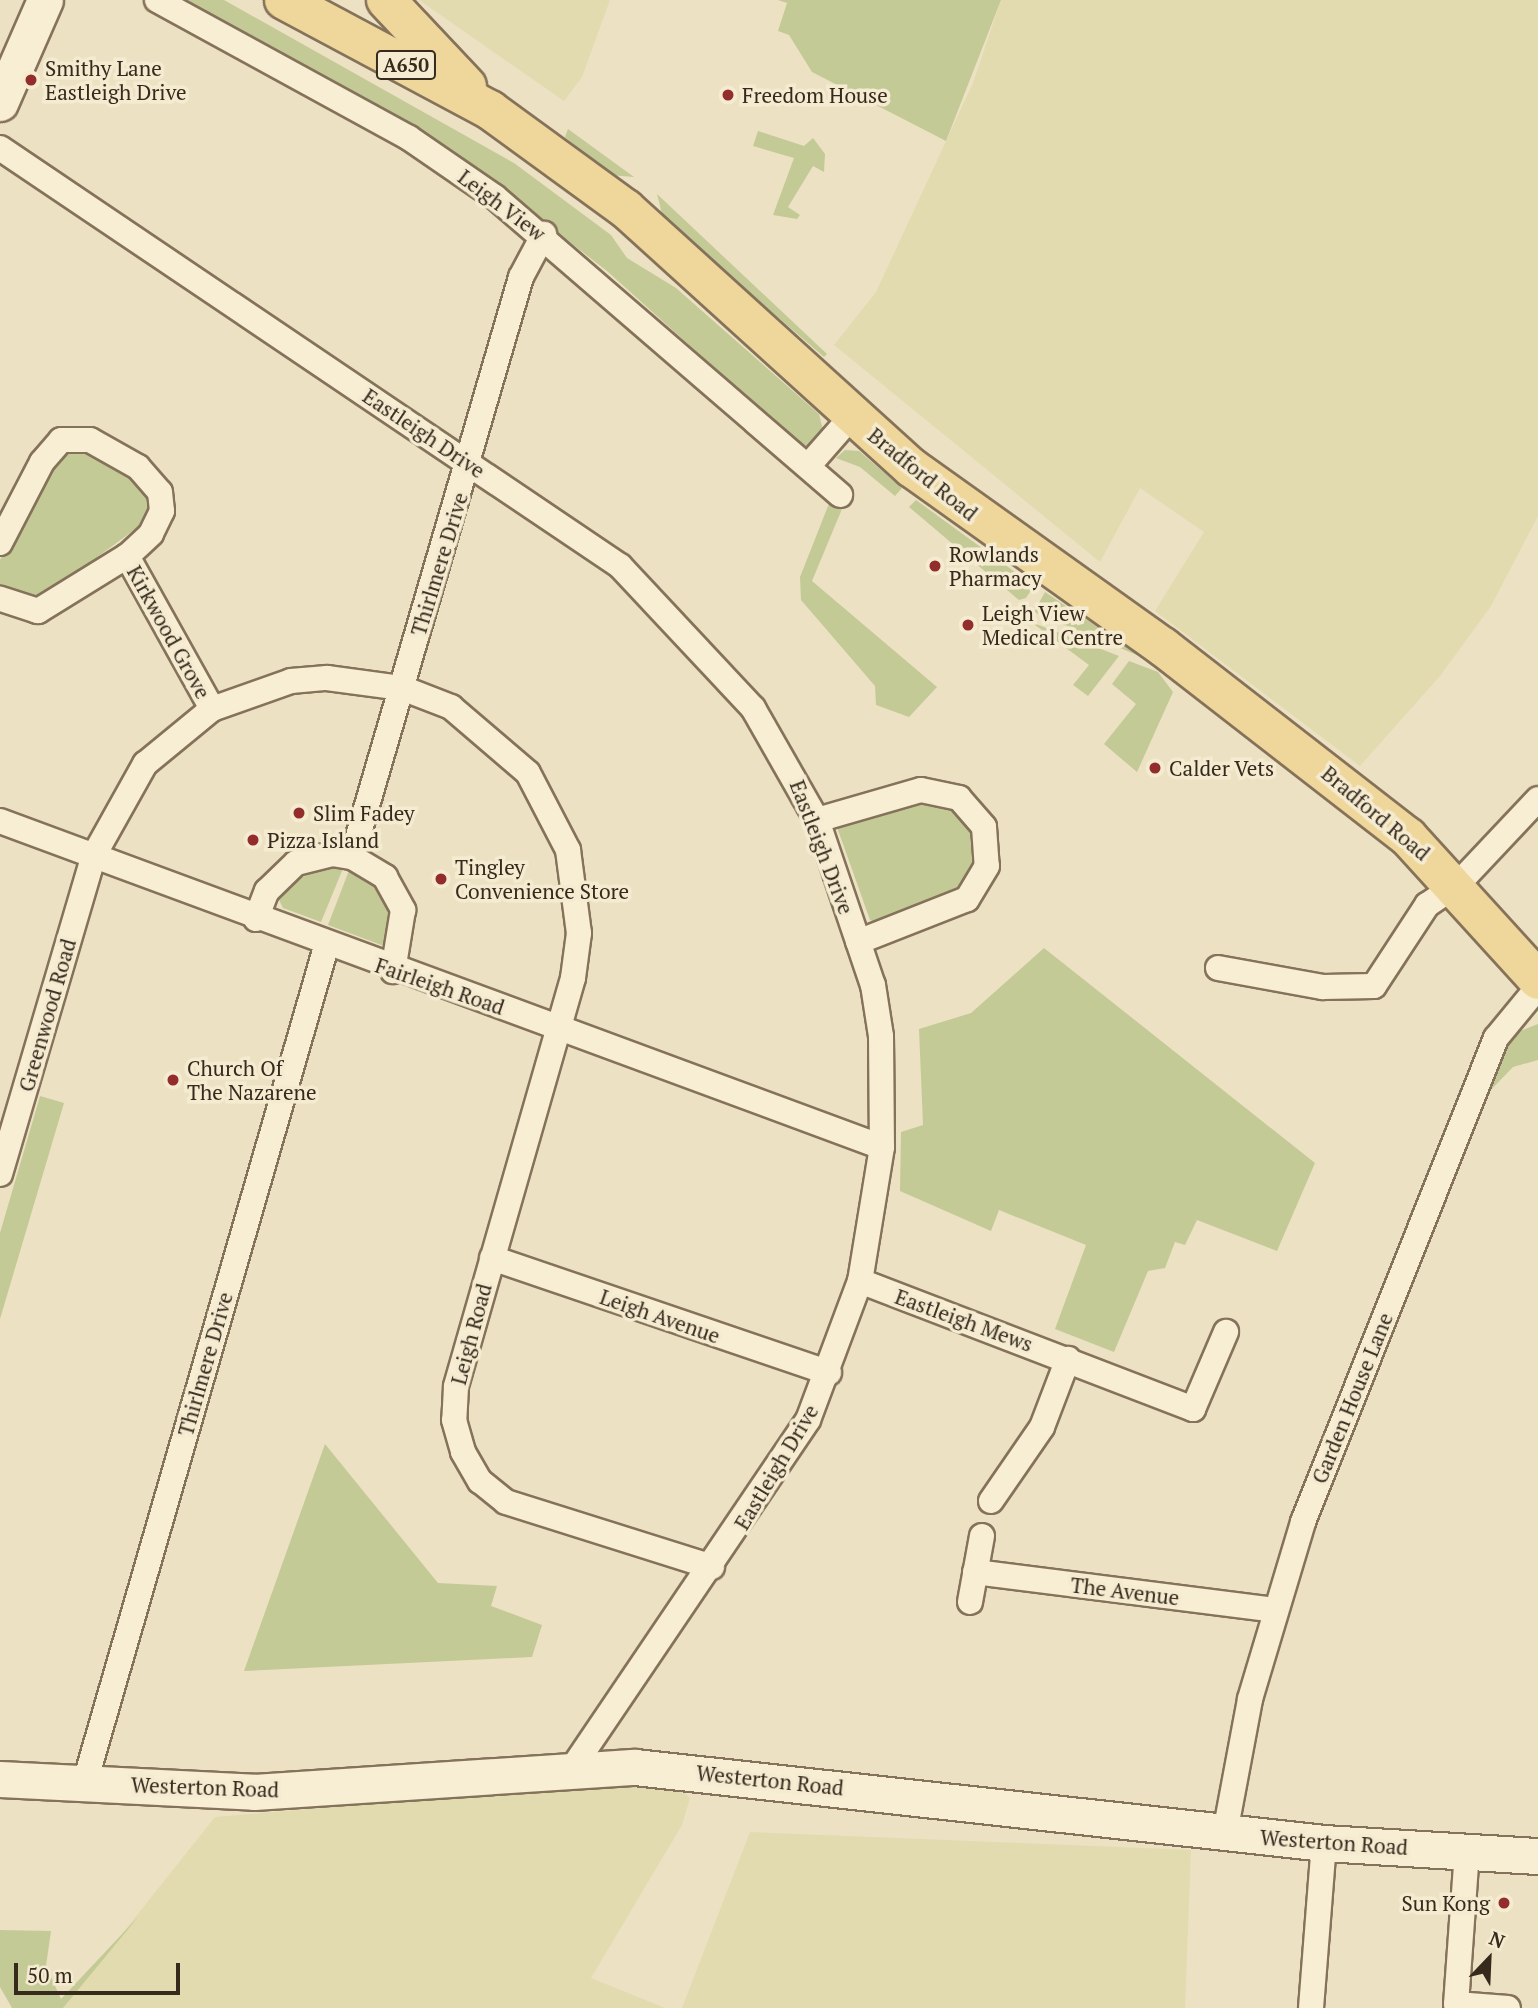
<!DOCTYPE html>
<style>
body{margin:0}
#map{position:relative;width:1538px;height:2008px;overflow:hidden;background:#ece1c2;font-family:"PT Serif",serif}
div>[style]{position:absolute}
.farmland>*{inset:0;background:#e2dbaf}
.green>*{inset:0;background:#c3ca96}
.roads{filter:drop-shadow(2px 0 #85725a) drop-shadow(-2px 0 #85725a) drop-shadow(0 2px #85725a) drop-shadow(0 -2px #85725a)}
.street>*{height:24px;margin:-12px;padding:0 12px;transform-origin:12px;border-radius:12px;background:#f8eed4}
.secondary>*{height:35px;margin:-17.5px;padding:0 17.5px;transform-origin:17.5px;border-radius:17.5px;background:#f8eed4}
.primary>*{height:38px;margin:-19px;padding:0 19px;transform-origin:19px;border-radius:19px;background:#efd69a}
.dots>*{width:19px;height:19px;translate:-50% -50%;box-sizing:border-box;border:4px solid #f4ebd1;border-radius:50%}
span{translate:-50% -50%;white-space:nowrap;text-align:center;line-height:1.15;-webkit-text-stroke:7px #f4ebd1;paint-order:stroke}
.shield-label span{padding:2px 5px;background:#f4ebd1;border:2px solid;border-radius:5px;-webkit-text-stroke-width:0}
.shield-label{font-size:19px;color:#362a1d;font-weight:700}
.poi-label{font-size:21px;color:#362a1d}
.left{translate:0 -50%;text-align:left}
.right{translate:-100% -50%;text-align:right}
.street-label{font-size:21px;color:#362a1d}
.north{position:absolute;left:1454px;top:1924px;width:70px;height:70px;-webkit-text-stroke:5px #f4ebd1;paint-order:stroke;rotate:23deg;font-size:19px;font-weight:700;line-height:28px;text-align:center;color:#362a1d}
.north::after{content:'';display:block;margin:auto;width:24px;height:32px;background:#362a1d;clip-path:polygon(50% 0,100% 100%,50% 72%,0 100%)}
.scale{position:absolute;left:14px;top:1963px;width:166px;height:32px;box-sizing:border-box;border:4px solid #362a1d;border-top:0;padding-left:9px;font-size:21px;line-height:24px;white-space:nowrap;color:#362a1d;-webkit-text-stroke:5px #f4ebd1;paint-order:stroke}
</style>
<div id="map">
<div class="farmland">
<i style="clip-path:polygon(419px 0,610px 0,582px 77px,564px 101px)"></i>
<i style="clip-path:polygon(1001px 0,1538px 0,1538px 516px,1491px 606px,1440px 676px,1360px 766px,1155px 611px,1204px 532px,1140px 488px,1100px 562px,834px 345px,876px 292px,973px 83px)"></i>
<i style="clip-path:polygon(592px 1785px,677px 1787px,690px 1798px,682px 1825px,591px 1978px,665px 2008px,63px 2008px,215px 1817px)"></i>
<i style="clip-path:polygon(750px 1832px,1191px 1850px,1185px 2008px,682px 2008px)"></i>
</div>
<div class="green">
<i style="clip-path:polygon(175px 0,224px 0,514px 163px,611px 235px,627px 258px,676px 288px,819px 414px,824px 434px,811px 446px,799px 444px,607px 271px,478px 171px)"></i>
<i style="clip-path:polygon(778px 0,1001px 0,946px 141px,812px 72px,789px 35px,778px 31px,787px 3px)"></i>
<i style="clip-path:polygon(568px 129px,634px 177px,610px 175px,565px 137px)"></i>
<i style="clip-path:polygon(758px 131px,804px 146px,813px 138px,825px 154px,824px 172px,813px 166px,788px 207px,800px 215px,797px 219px,773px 215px,794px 158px,753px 146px)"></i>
<i style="clip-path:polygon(657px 194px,827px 354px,824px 357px,663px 218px)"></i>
<i style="clip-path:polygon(83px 448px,142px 481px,151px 491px,150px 518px,37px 602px,0 588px,0 560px,54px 456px)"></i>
<i style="clip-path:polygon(845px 450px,859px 451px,902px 488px,895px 496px,860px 467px,836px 458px)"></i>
<i style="clip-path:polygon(916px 500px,1034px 586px,1026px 598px,1019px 600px,909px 507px)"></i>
<i style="clip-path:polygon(830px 501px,842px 509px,812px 581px,937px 687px,909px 717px,876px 705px,875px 686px,801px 600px,800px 577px)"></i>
<i style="clip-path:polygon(1045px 592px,1144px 658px,1034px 612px)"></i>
<i style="clip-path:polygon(1031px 622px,1119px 656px,1088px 696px,1073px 685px,1089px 665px)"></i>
<i style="clip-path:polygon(1129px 661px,1158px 672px,1173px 692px,1137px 772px,1104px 744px,1136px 704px,1112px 684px)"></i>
<i style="clip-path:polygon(911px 801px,946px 803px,972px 826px,978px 860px,961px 890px,882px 925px,870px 920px,838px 830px,842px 822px)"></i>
<i style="clip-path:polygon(324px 866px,344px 866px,321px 922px,283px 908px,279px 900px,290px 884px)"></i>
<i style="clip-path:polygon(350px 868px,378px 885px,394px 920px,392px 940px,384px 946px,328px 925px)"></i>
<i style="clip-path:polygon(1044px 948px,1315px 1163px,1277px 1251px,1197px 1220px,1185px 1245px,1175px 1242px,1165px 1268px,1148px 1271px,1114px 1352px,1055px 1329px,1086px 1245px,999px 1210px,991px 1231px,900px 1191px,901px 1132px,923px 1125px,919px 1029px,971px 1013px)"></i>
<i style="clip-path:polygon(1538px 1024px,1538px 1060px,1513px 1067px,1486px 1095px,1513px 1034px)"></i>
<i style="clip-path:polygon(40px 1096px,64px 1103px,0 1319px,0 1233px)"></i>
<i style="clip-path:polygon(325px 1444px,438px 1583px,497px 1586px,491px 1606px,542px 1625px,532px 1657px,244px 1671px)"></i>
<i style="clip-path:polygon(139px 1916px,63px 2008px,12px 2008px,0 1987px,0 1930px,51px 1931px,46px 1966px,61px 1999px)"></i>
</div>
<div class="roads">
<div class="street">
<i style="left:157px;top:0;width:287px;rotate:28.7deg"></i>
<i style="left:409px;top:138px;width:104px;rotate:34.5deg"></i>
<i style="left:495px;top:197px;width:456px;rotate:40.8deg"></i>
<i style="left:0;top:148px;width:748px;rotate:33.99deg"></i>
<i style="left:620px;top:566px;width:195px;rotate:46.9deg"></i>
<i style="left:753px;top:708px;width:129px;rotate:60.3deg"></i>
<i style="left:817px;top:820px;width:174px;rotate:71.3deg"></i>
<i style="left:873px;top:985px;width:52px;rotate:81.1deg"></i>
<i style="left:881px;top:1036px;width:111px;rotate:89.5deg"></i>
<i style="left:882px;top:1147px;width:136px;rotate:99.3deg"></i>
<i style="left:860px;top:1281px;width:148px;rotate:110.5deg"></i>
<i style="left:808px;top:1420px;width:420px;rotate:124.1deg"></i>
<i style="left:809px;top:465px;width:65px;rotate:-48.7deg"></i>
<i style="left:0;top:543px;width:91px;rotate:-62.6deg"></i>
<i style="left:42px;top:462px;width:29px;rotate:-49deg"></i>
<i style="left:61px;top:440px;width:29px"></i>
<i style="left:90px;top:440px;width:55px;rotate:29.4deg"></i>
<i style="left:138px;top:467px;width:33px;rotate:49deg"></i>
<i style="left:160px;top:492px;width:19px;rotate:84deg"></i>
<i style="left:162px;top:511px;width:25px;rotate:116deg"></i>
<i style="left:151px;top:534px;width:33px;rotate:137deg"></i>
<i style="left:127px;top:556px;width:105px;rotate:148.3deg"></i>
<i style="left:38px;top:611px;width:40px;rotate:-162deg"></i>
<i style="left:127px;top:556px;width:175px;rotate:60.9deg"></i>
<i style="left:817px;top:820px;width:108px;rotate:-16.1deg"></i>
<i style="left:921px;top:790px;width:39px;rotate:12deg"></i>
<i style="left:959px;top:798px;width:38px;rotate:49deg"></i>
<i style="left:984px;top:827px;width:39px;rotate:86deg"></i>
<i style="left:987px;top:866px;width:39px;rotate:121deg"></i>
<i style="left:967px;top:899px;width:117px;rotate:158.5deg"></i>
<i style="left:0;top:821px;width:940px;rotate:20.29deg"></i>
<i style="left:352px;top:857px;width:604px;rotate:-73.75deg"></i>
<i style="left:521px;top:277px;width:49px;rotate:-61.9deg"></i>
<i style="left:256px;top:919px;width:30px;rotate:-69deg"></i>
<i style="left:267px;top:891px;width:40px;rotate:-44deg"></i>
<i style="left:296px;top:863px;width:37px;rotate:-14deg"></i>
<i style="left:332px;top:854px;width:20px;rotate:9deg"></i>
<i style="left:352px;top:857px;width:39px;rotate:31deg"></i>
<i style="left:385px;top:877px;width:38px;rotate:61deg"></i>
<i style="left:403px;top:910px;width:62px;rotate:99.3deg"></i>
<i style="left:1218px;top:968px;width:107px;rotate:10.3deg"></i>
<i style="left:1323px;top:987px;width:51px;rotate:-1.1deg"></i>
<i style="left:1374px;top:986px;width:97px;rotate:-56.8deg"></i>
<i style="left:1427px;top:905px;width:36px;rotate:-34deg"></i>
<i style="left:1457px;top:885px;width:118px;rotate:-46.7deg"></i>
<i style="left:0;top:1174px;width:330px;rotate:-73.6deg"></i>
<i style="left:93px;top:857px;width:107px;rotate:-60.8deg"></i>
<i style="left:145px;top:764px;width:87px;rotate:-39.4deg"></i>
<i style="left:212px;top:709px;width:84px;rotate:-19.5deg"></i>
<i style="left:291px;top:681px;width:36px;rotate:-5deg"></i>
<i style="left:327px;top:678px;width:76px;rotate:7.6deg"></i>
<i style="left:402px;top:688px;width:53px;rotate:21.2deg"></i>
<i style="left:451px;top:707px;width:101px;rotate:40.6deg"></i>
<i style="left:528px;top:773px;width:87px;rotate:62.5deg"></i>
<i style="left:568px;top:850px;width:84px;rotate:82.5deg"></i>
<i style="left:579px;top:933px;width:45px;rotate:97.6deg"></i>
<i style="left:573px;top:978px;width:425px;rotate:106deg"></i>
<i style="left:456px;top:1387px;width:33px;rotate:93deg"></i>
<i style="left:454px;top:1420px;width:33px;rotate:74deg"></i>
<i style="left:463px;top:1452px;width:34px;rotate:60deg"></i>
<i style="left:480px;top:1481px;width:33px;rotate:39deg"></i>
<i style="left:506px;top:1502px;width:216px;rotate:17.5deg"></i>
<i style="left:492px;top:1258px;width:356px;rotate:18.8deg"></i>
<i style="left:860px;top:1281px;width:357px;rotate:21deg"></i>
<i style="left:1193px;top:1409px;width:84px;rotate:-66.8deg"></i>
<i style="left:991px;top:1501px;width:90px;rotate:-55.4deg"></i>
<i style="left:1042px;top:1427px;width:73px;rotate:-69.1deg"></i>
<i style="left:975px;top:1572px;width:302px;rotate:7.2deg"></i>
<i style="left:970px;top:1602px;width:67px;rotate:-79.7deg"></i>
<i style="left:85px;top:1782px;width:869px;rotate:-73.9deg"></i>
<i style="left:1225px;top:1833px;width:136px;rotate:-79.4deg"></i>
<i style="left:1250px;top:1699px;width:185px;rotate:-73.3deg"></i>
<i style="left:1303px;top:1522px;width:521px;rotate:-68.26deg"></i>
<i style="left:1496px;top:1038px;width:66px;rotate:-50.5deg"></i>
<i style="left:1467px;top:1851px;width:153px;rotate:94.1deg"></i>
<i style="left:1456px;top:2004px;width:52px;rotate:4.4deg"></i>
<i style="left:1311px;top:2008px;width:166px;rotate:-85.5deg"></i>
</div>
<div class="secondary">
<i style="left:0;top:103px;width:112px;rotate:-66.4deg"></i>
<i style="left:0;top:1779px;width:254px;rotate:2.9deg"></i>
<i style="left:254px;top:1792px;width:382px;rotate:-3.8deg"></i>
<i style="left:635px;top:1767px;width:693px;rotate:6.29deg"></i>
<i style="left:1324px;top:1843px;width:214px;rotate:3.5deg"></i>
</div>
<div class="primary">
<i style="left:284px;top:0;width:234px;rotate:28.1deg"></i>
<i style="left:490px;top:110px;width:168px;rotate:36.1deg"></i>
<i style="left:626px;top:209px;width:386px;rotate:42.2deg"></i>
<i style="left:912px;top:468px;width:308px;rotate:35.5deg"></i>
<i style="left:1163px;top:647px;width:310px;rotate:37.8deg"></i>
<i style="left:1408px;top:837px;width:193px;rotate:47.7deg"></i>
<i style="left:386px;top:0;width:118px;rotate:46.7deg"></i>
</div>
</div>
<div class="dots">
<i style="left:31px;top:80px;background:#932d2b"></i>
<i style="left:728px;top:95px;background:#932d2b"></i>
<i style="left:935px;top:566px;background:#932d2b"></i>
<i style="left:968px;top:625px;background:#932d2b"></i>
<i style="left:1155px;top:768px;background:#932d2b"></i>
<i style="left:299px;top:813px;background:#932d2b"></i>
<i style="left:253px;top:840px;background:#932d2b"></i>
<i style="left:441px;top:879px;background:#932d2b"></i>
<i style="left:173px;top:1080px;background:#932d2b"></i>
<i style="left:1504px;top:1903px;background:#932d2b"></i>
</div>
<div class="shield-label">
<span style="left:406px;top:65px">A650</span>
</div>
<div class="poi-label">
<span class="left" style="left:45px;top:80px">Smithy Lane<br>Eastleigh Drive</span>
<span class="left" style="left:742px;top:95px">Freedom House</span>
<span class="left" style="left:949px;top:566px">Rowlands<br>Pharmacy</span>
<span class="left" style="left:982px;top:625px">Leigh View<br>Medical Centre</span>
<span class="left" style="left:1169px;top:768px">Calder Vets</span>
<span class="left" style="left:313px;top:813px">Slim Fadey</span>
<span class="left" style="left:267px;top:840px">Pizza Island</span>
<span class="left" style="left:455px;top:879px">Tingley<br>Convenience Store</span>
<span class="left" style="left:187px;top:1080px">Church Of<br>The Nazarene</span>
<span class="right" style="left:1490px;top:1903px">Sun Kong</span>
</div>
<div class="street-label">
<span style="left:502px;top:205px;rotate:37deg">Leigh View</span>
<span style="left:424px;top:433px;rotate:34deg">Eastleigh Drive</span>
<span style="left:923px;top:474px;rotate:39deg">Bradford Road</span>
<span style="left:439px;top:564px;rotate:-73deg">Thirlmere Drive</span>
<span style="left:169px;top:632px;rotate:61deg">Kirkwood Grove</span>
<span style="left:1376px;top:813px;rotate:40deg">Bradford Road</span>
<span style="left:822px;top:847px;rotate:69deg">Eastleigh Drive</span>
<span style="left:440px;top:986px;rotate:19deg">Fairleigh Road</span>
<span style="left:47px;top:1015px;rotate:-74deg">Greenwood Road</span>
<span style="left:660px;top:1316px;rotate:19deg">Leigh Avenue</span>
<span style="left:964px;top:1320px;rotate:20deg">Eastleigh Mews</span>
<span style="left:471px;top:1334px;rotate:-75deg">Leigh Road</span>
<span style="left:205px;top:1364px;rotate:-74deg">Thirlmere Drive</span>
<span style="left:1352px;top:1398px;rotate:-68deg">Garden House Lane</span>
<span style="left:776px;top:1467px;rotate:-59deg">Eastleigh Drive</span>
<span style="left:1125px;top:1591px;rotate:7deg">The Avenue</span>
<span style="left:770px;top:1780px;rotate:6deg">Westerton Road</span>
<span style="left:205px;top:1787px;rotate:2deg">Westerton Road</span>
<span style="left:1334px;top:1842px;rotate:4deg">Westerton Road</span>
</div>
<div class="north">N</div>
<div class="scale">50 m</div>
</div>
